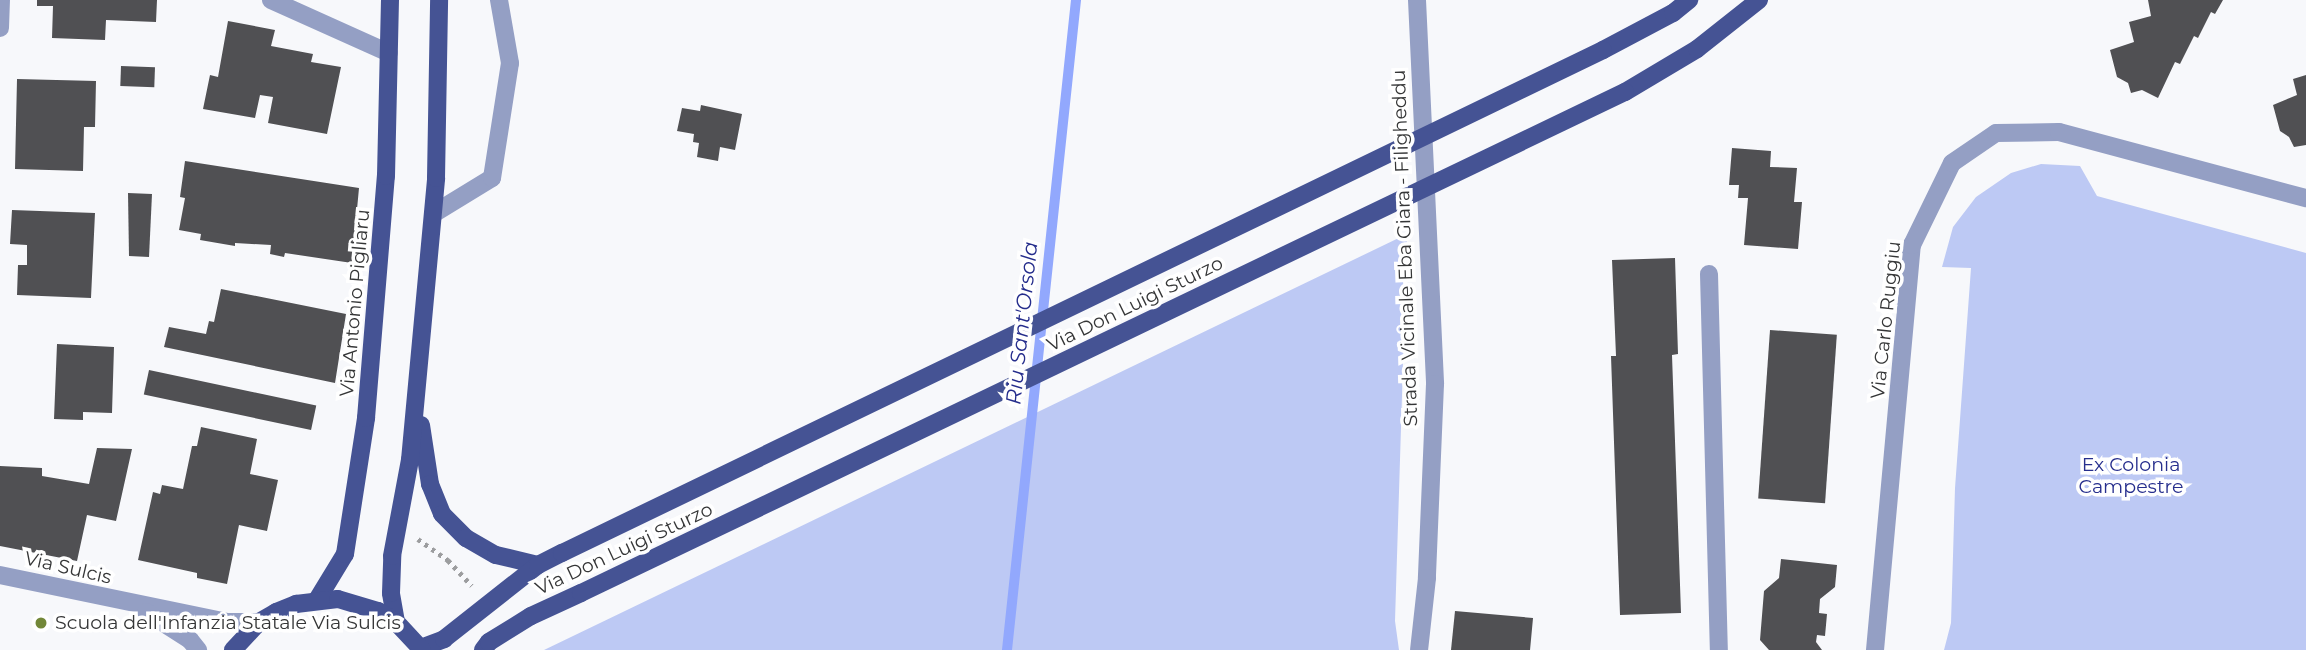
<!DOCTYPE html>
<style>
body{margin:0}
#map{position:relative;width:2306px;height:650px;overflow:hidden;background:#f7f8fb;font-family:Montserrat,sans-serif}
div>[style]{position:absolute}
.green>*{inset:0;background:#bdc9f4}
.stream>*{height:10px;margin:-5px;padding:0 5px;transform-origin:5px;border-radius:5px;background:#92a8fd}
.building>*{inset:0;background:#505053;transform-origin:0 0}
.path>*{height:4.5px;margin-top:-2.25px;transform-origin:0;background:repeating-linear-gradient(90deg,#9c9d9f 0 3.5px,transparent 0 8.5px)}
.minor>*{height:18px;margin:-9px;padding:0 9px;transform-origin:9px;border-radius:9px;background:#949fc4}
.major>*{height:18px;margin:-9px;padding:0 9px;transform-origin:9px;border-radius:9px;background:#455394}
.major-bridge>*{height:18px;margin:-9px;padding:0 9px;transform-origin:9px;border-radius:9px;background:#455394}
.dots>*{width:19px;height:19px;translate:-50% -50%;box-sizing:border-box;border:4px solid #fff;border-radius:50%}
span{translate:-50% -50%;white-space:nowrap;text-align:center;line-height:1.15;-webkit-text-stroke:7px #fff;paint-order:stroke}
.street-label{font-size:19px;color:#353637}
.park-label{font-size:19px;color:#262e8d}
.poi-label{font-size:19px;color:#353637}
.left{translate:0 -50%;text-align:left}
.water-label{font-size:21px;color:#252d8c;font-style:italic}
</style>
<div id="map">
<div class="green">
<i style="clip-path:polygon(2041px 164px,2080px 166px,2097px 196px,2306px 253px,2306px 650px,1944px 650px,1951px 623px,1955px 488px,1971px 268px,1942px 267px,1953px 227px,1976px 197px,2011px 173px)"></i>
<i style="clip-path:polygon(1407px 234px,1395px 621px,1399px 650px,544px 650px)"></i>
</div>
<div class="stream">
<i style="left:1007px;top:650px;width:654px;rotate:-83.94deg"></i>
</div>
<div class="building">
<i style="clip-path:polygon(37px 0,157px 0,156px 22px,106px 20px,105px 40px,52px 38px,53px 6px,37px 6px)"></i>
<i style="clip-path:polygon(2148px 0,2223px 0,2215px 14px,2211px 12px,2198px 38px,2194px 36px,2180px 64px,2175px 62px,2158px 98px,2142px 90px,2131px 93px,2128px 83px,2117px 77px,2110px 50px,2134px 42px,2129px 22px,2151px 16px)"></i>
<i style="clip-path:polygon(228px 21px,275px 30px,271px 46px,313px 54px,311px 62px,341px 67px,327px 134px,268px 123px,273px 97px,260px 95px,255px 118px,203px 109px,210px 75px,218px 77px)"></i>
<i style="left:121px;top:66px;width:34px;height:20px;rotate:2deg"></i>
<i style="clip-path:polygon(2306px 75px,2306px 145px,2294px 147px,2289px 137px,2280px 131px,2273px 105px,2297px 95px,2293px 79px)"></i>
<i style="clip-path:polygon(17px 79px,96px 81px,95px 127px,84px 127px,83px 171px,15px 169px)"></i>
<i style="clip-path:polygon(701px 105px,742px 114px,735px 150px,720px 147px,718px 161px,697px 157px,699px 143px,693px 142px,694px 134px,677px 131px,682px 108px,700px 111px)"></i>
<i style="clip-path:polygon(1732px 148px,1771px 151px,1770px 167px,1797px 168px,1794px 202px,1802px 202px,1798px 249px,1744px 245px,1748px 198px,1738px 198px,1739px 185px,1729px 185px)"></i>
<i style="clip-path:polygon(185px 161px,359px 188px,352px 263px,285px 253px,284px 257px,270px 254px,271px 245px,235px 243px,235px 246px,200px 240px,201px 234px,179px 230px,185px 198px,180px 197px)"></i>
<i style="clip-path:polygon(128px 193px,152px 194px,149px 257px,129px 256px)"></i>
<i style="clip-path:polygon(12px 210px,95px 213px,91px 298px,17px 295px,18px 265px,27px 265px,27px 245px,10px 244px)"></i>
<i style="clip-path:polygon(1675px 258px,1678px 354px,1672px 355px,1681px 613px,1620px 615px,1611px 356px,1616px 356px,1612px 260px)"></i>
<i style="clip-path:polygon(221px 289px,346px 314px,335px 383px,164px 347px,169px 327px,206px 334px,209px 321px,214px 322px)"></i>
<i style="left:1770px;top:330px;width:67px;height:169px;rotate:4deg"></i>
<i style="clip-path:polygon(57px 344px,114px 347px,112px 413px,83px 412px,83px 420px,54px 419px)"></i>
<i style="left:149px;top:370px;width:171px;height:25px;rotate:12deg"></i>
<i style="clip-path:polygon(201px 427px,257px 439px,250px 474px,278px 480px,267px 531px,239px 525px,227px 584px,197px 578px,197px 573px,138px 560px,153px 492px,160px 494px,162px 485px,183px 489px,192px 446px,197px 446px)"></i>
<i style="clip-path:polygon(97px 448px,132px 449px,116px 521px,87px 515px,77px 561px,0 546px,0 466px,42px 468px,42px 476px,89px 484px)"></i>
<i style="clip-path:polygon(1781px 559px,1837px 565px,1835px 587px,1820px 599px,1819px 613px,1827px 614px,1825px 636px,1817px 635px,1816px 642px,1822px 650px,1769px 650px,1760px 640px,1764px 591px,1779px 578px)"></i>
<i style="clip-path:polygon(1455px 611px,1533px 618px,1530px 650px,1451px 650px)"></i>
</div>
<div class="path">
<i style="left:418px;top:539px;width:37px;rotate:35deg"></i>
<i style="left:448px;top:560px;width:35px;rotate:47deg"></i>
</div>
<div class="minor">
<i style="left:271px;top:0;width:129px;rotate:24.2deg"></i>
<i style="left:1417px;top:0;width:384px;rotate:87.3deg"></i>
<i style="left:1435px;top:384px;width:194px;rotate:92.4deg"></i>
<i style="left:1427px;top:578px;width:72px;rotate:96.3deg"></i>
<i style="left:0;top:28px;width:28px;rotate:-88deg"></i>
<i style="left:433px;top:214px;width:69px;rotate:-31.4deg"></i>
<i style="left:492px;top:178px;width:116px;rotate:-81.1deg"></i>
<i style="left:510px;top:63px;width:64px;rotate:-99.9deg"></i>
<i style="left:1709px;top:274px;width:376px;rotate:88.5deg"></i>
<i style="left:0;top:575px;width:231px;rotate:11.7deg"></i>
<i style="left:226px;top:622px;width:33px"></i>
<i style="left:146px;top:612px;width:52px;rotate:32.5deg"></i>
<i style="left:190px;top:640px;width:13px;rotate:51deg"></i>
<i style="left:1875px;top:650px;width:407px;rotate:-84.8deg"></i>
<i style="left:1912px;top:245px;width:91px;rotate:-64deg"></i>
<i style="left:1952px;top:163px;width:53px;rotate:-34.3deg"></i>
<i style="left:1996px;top:133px;width:63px;rotate:-0.9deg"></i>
<i style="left:2059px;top:132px;width:256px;rotate:15deg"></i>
</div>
<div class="major">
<i style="left:1603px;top:50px;width:79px;rotate:-27.9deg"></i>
<i style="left:1673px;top:13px;width:21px;rotate:-39deg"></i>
<i style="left:1625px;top:92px;width:84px;rotate:-30.8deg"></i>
<i style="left:1697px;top:49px;width:79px;rotate:-38.3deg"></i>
<i style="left:421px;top:425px;width:60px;rotate:81.3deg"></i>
<i style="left:430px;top:484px;width:32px;rotate:68deg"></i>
<i style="left:442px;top:514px;width:34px;rotate:45deg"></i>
<i style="left:466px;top:538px;width:34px;rotate:30deg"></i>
<i style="left:496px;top:555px;width:43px;rotate:13.4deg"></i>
<i style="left:317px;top:600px;width:54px;rotate:-58.7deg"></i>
<i style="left:345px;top:554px;width:138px;rotate:-81.2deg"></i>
<i style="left:366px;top:418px;width:243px;rotate:-85.3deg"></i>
<i style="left:386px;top:176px;width:176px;rotate:-88.7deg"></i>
<i style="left:396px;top:622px;width:29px;rotate:-100deg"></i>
<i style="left:391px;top:593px;width:37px;rotate:-88deg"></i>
<i style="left:392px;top:556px;width:98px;rotate:-79.4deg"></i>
<i style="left:410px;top:460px;width:283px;rotate:-84.7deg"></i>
<i style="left:436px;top:178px;width:178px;rotate:-89deg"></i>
<i style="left:421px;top:648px;width:25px;rotate:-21deg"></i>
<i style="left:444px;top:639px;width:120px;rotate:-38.2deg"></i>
<i style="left:538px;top:565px;width:27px;rotate:-27deg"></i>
<i style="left:233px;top:650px;width:38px;rotate:-47deg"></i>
<i style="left:259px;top:622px;width:20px;rotate:-30deg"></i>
<i style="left:276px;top:612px;width:22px;rotate:-22deg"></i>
<i style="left:296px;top:604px;width:42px;rotate:-6.8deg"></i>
<i style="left:338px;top:599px;width:42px;rotate:16.7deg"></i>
<i style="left:378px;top:611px;width:21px;rotate:31deg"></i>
<i style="left:396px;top:622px;width:38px;rotate:47deg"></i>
<i style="left:483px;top:650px;width:10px;rotate:-53deg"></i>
<i style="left:489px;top:642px;width:49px;rotate:-31.8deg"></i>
<i style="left:531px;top:616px;width:55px;rotate:-24.7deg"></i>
</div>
<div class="major-bridge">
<i style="left:562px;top:553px;width:1156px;rotate:-25.79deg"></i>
<i style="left:581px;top:593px;width:1158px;rotate:-25.64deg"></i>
</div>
<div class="dots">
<i style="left:41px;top:623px;background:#728738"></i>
</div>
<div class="street-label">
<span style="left:1405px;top:248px;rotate:-92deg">Strada Vicinale Eba Giara - Filigheddu</span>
<span style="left:355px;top:303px;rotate:-85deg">Via Antonio Pigliaru</span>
<span style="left:1135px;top:304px;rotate:-26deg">Via Don Luigi Sturzo</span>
<span style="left:1886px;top:320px;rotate:-84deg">Via Carlo Ruggiu</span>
<span style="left:624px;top:549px;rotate:-25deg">Via Don Luigi Sturzo</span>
<span style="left:68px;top:568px;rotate:13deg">Via Sulcis</span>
</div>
<div class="park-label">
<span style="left:2131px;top:476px">Ex Colonia<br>Campestre</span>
</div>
<div class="poi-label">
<span class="left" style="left:55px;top:623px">Scuola dell'Infanzia Statale Via Sulcis</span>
</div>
<div class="water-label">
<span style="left:1022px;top:323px;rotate:-84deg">Riu Sant'Orsola</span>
</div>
</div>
